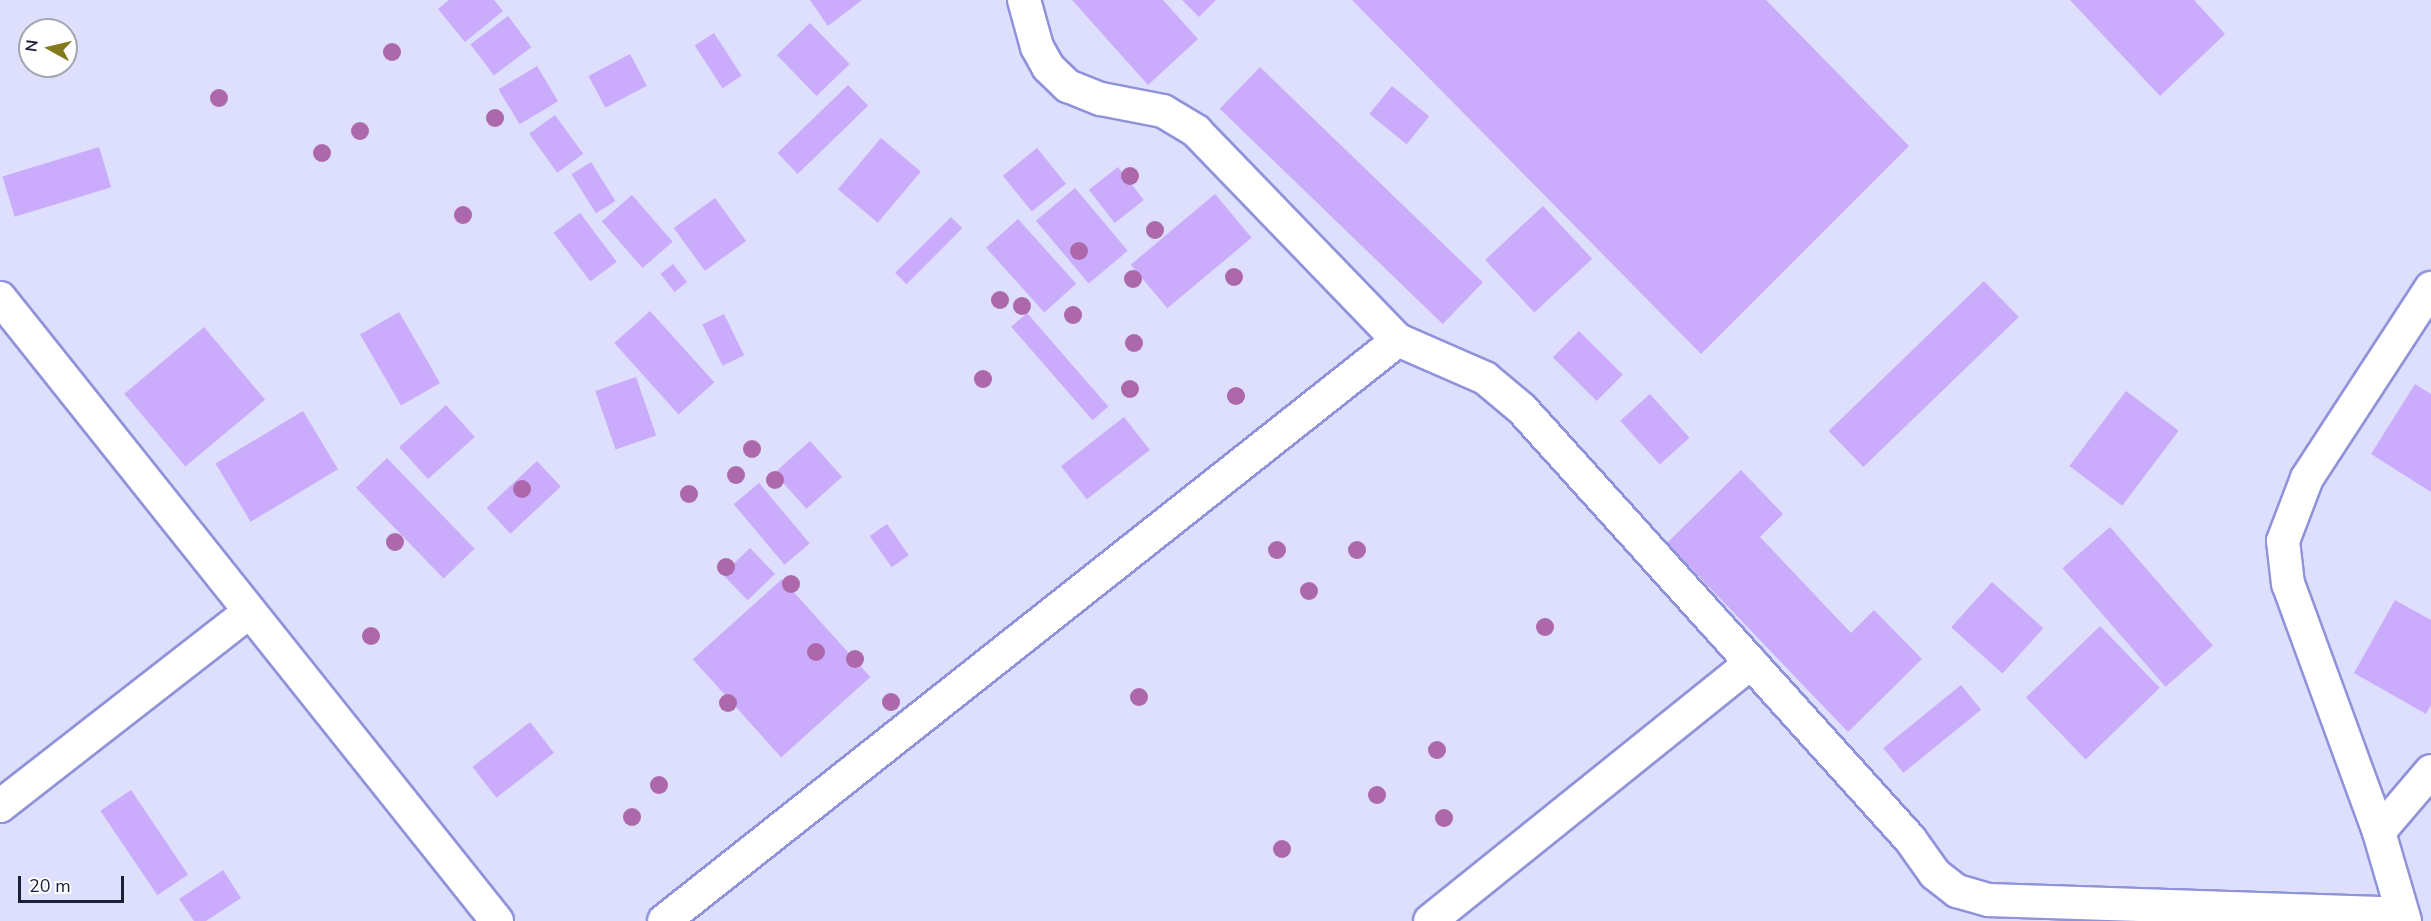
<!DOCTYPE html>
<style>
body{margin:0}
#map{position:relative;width:2431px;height:921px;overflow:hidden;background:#dddffd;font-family:"Nunito Sans",sans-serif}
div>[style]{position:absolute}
.building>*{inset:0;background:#cbacfc;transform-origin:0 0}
.roads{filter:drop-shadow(2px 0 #9093d9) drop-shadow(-2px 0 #9093d9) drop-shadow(0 2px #9093d9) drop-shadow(0 -2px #9093d9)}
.minor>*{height:32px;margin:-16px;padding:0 16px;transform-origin:16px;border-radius:16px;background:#fff}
.trees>*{width:18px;height:18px;margin:-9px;border-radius:50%;background:#ac68aa}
span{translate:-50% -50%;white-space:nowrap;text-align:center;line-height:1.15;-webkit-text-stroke:4.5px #fff;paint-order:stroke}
.north{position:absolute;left:18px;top:18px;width:60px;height:60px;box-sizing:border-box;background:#fff;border:2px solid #a5a5b0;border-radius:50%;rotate:278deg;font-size:16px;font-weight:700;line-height:24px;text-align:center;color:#1d1e39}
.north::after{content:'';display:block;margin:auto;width:21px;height:27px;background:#85791e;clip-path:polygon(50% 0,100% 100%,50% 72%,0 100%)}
.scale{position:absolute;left:18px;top:876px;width:106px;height:27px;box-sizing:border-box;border:3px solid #1d1e39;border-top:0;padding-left:8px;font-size:18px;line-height:21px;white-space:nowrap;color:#1d1e39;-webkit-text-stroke:4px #fff;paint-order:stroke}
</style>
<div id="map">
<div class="building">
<i style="clip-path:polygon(449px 0,494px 0,503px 11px,465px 42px,438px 9px)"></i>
<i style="clip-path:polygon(810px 0,862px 0,828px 26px)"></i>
<i style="clip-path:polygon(1072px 0,1163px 0,1198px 39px,1148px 85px)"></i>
<i style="clip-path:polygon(1182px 0,1216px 0,1199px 17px)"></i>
<i style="clip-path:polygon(1352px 0,1766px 0,1909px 146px,1701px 354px)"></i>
<i style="clip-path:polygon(2070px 0,2194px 0,2225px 34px,2160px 96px)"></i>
<i style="left:508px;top:16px;width:39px;height:47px;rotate:53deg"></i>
<i style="left:810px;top:23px;width:57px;height:46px;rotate:46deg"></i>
<i style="left:714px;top:33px;width:51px;height:23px;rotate:57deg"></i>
<i style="left:630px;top:54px;width:36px;height:47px;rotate:62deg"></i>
<i style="left:537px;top:66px;width:41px;height:45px;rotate:59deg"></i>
<i style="left:1260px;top:67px;width:310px;height:58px;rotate:44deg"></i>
<i style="left:848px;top:85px;width:29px;height:98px;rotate:46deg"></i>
<i style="left:1392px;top:86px;width:48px;height:36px;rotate:39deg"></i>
<i style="left:555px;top:115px;width:48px;height:32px;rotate:54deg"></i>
<i style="left:881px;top:138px;width:52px;height:67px;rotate:40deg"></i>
<i style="left:99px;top:147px;width:42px;height:101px;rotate:73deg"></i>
<i style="left:1037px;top:148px;width:46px;height:44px;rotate:51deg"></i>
<i style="left:591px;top:162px;width:46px;height:23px;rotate:58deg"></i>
<i style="left:1118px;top:167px;width:42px;height:37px;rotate:52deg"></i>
<i style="left:1075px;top:188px;width:82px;height:51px;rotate:50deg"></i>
<i style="left:1215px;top:194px;width:57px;height:110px;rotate:50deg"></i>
<i style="left:632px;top:195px;width:62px;height:40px;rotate:49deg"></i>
<i style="left:715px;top:198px;width:53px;height:51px;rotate:54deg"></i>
<i style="left:1543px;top:206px;width:72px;height:79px;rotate:47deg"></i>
<i style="left:580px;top:213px;width:61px;height:33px;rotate:53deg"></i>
<i style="left:951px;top:217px;width:16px;height:79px;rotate:45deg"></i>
<i style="left:1018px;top:219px;width:87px;height:43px;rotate:48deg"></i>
<i style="left:673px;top:264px;width:23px;height:16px;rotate:52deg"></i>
<i style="left:1984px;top:281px;width:50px;height:216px;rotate:46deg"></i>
<i style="left:650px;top:311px;width:96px;height:48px;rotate:48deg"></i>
<i style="left:399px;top:312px;width:82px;height:45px;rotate:60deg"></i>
<i style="left:1027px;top:313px;width:124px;height:21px;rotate:49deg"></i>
<i style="left:724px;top:314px;width:46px;height:24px;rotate:64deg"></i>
<i style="left:204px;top:327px;width:95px;height:104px;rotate:50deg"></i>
<i style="left:1579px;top:331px;width:62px;height:37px;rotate:45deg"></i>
<i style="left:636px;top:377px;width:62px;height:43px;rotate:71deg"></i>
<i style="clip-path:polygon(2415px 384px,2431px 394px,2431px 492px,2371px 454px)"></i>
<i style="left:2126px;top:391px;width:66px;height:94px;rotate:37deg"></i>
<i style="left:1650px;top:394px;width:59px;height:40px;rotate:48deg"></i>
<i style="left:446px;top:405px;width:43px;height:63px;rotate:48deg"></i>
<i style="left:303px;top:411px;width:68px;height:102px;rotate:59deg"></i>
<i style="left:1124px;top:417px;width:42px;height:80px;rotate:52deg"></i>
<i style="left:810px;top:441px;width:48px;height:48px;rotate:48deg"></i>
<i style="left:387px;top:458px;width:126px;height:43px;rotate:46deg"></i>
<i style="left:537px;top:461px;width:35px;height:69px;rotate:47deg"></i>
<i style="clip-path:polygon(1741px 470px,1783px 514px,1760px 537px,1851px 633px,1874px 610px,1922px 659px,1848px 732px,1667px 543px)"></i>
<i style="left:759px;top:483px;width:79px;height:33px;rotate:50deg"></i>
<i style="left:887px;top:524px;width:38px;height:21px;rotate:55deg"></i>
<i style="left:2110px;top:527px;width:157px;height:63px;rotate:49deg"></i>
<i style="left:750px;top:548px;width:36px;height:38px;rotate:46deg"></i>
<i style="left:782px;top:579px;width:132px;height:120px;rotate:48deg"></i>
<i style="left:1992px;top:582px;width:69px;height:61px;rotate:42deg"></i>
<i style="clip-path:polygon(2395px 600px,2431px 620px,2431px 705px,2426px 714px,2354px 673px)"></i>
<i style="left:2100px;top:626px;width:86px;height:103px;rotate:46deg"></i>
<i style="left:1961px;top:685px;width:32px;height:100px;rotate:51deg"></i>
<i style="left:530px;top:722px;width:39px;height:73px;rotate:52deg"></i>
<i style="left:131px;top:790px;width:102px;height:37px;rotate:56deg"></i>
<i style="clip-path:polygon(223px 870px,241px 898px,206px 921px,194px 921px,179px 899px)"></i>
</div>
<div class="roads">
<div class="minor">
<i style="left:1024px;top:0;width:49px;rotate:74.5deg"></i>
<i style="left:1037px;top:47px;width:23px;rotate:61deg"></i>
<i style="left:1048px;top:67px;width:28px;rotate:44deg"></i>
<i style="left:1068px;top:86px;width:35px;rotate:22deg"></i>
<i style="left:1101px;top:99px;width:63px;rotate:11deg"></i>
<i style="left:1163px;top:111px;width:39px;rotate:31deg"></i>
<i style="left:1196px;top:131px;width:291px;rotate:46deg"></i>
<i style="left:1398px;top:340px;width:95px;rotate:23.6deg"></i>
<i style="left:1485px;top:378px;width:48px;rotate:40deg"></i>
<i style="left:1522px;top:409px;width:579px;rotate:47.94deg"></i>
<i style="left:1910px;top:839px;width:43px;rotate:54.5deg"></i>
<i style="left:1935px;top:874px;width:28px;rotate:38deg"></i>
<i style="left:1957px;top:891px;width:33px;rotate:16deg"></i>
<i style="left:1989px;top:900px;width:413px;rotate:1.9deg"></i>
<i style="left:0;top:298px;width:797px;rotate:51.42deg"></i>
<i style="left:0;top:806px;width:314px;rotate:-37.9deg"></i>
<i style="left:2379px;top:832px;width:80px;rotate:-49.6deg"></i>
<i style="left:664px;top:921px;width:936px;rotate:-38.36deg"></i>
<i style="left:1430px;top:921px;width:412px;rotate:-38.8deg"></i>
<i style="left:2405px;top:921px;width:93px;rotate:-106.3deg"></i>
<i style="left:2379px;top:832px;width:264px;rotate:-110.1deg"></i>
<i style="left:2288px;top:584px;width:43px;rotate:-96.6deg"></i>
<i style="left:2283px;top:541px;width:67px;rotate:-69.1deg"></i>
<i style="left:2307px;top:478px;width:227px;rotate:-56.9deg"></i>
</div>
</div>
<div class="trees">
<i style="left:392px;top:52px"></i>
<i style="left:219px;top:98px"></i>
<i style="left:495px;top:118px"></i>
<i style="left:360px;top:131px"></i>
<i style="left:322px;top:153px"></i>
<i style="left:1130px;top:176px"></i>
<i style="left:463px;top:215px"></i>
<i style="left:1155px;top:230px"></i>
<i style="left:1079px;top:251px"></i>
<i style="left:1234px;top:277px"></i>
<i style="left:1133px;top:279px"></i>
<i style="left:1000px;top:300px"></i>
<i style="left:1022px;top:306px"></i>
<i style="left:1073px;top:315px"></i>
<i style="left:1134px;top:343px"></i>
<i style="left:983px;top:379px"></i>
<i style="left:1130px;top:389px"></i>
<i style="left:1236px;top:396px"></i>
<i style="left:752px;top:449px"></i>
<i style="left:736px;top:475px"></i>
<i style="left:775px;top:480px"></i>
<i style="left:522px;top:489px"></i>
<i style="left:689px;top:494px"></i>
<i style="left:395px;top:542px"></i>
<i style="left:1277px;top:550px"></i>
<i style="left:1357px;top:550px"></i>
<i style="left:726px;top:567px"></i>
<i style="left:791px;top:584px"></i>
<i style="left:1309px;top:591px"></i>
<i style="left:1545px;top:627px"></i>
<i style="left:371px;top:636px"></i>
<i style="left:816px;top:652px"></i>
<i style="left:855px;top:659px"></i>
<i style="left:1139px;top:697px"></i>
<i style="left:891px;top:702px"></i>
<i style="left:728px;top:703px"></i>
<i style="left:1437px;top:750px"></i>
<i style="left:659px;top:785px"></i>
<i style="left:1377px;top:795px"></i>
<i style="left:632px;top:817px"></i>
<i style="left:1444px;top:818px"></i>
<i style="left:1282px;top:849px"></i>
</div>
<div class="north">N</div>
<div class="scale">20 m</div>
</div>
